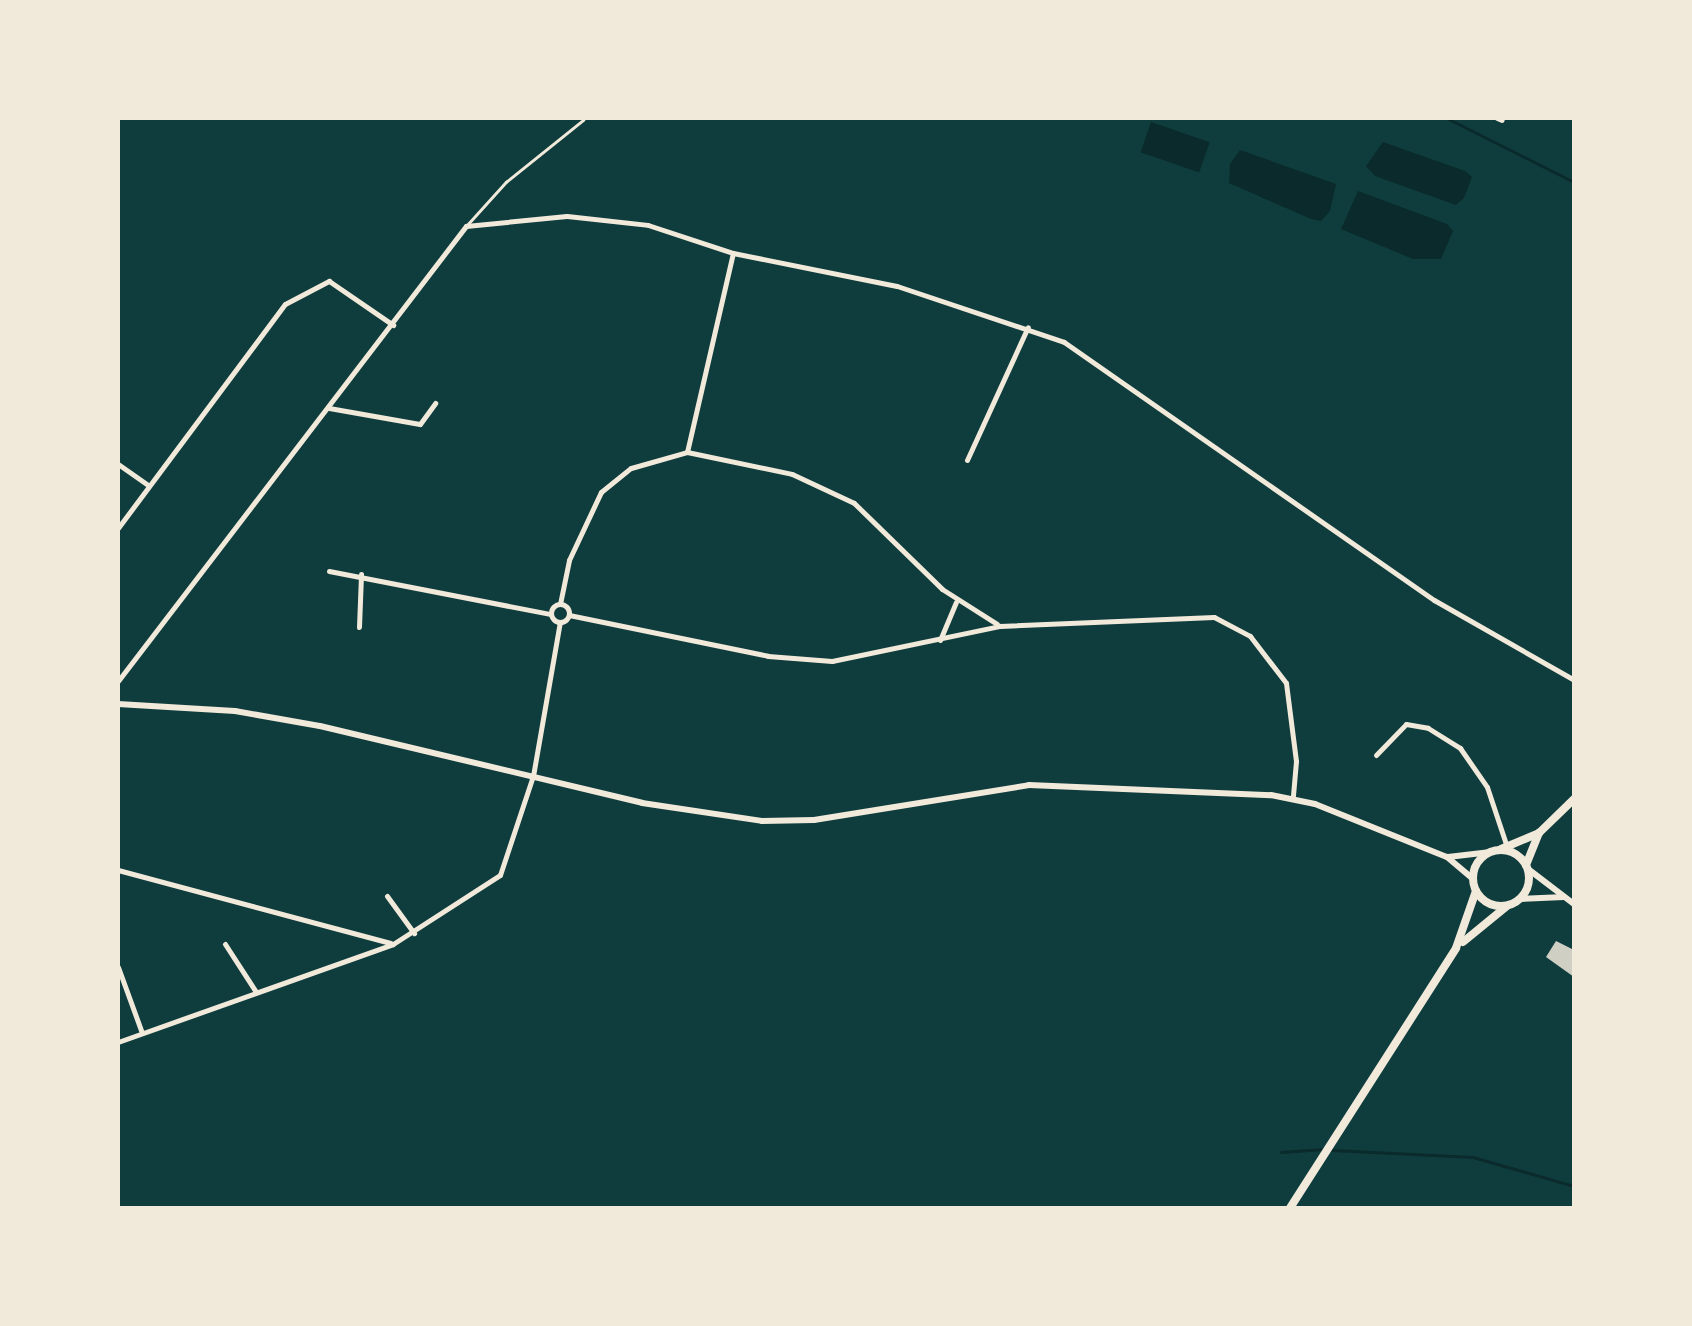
<!DOCTYPE html>
<style>
body{margin:0}
#map{position:relative;width:1692px;height:1326px;overflow:hidden;background:#0f3d3e;font-family:"Work Sans",sans-serif}
div>[style]{position:absolute}
.water>*{inset:0;background:#0a2a2b;transform-origin:0 0}
.stream>*{height:2.5px;margin:-1.25px;padding:0 1.25px;transform-origin:1.25px;border-radius:1.25px;background:#0a2a2b}
.building>*{inset:0;background:#cfcfc3}
.service>*{height:2.5px;margin:-1.25px;padding:0 1.25px;transform-origin:1.25px;border-radius:1.25px;background:#f1e9da}
.minor>*{height:5px;margin:-2.5px;padding:0 2.5px;transform-origin:2.5px;border-radius:2.5px;background:#f1e9da}
.minor>.ring{margin:-2.5px;padding:0;box-sizing:content-box;background:none;border:5px solid #f1e9da;border-radius:50%}
.secondary>*{height:6px;margin:-3px;padding:0 3px;transform-origin:3px;border-radius:3px;background:#f1e9da}
.trunk>*{height:8px;margin:-4px;padding:0 4px;transform-origin:4px;border-radius:4px;background:#f1e9da}
.trunk>.ring{margin:-4px;padding:0;box-sizing:content-box;background:none;border:8px solid #f1e9da;border-radius:50%}
span{translate:-50% -50%;white-space:nowrap;text-align:center;line-height:1.15;-webkit-text-stroke:8px #f1e9da;paint-order:stroke}
.frame{position:absolute;inset:0;border:120px solid #f1e9da;pointer-events:none}
</style>
<div id="map">
<div class="water">
<i style="left:1151px;top:122px;width:62px;height:32px;rotate:19deg"></i>
<i style="clip-path:polygon(1383px 142px,1465px 171px,1472px 177px,1464px 198px,1456px 205px,1375px 176px,1366px 166px)"></i>
<i style="clip-path:polygon(1240px 150px,1336px 184px,1330px 211px,1321px 221px,1311px 219px,1229px 183px,1230px 164px)"></i>
<i style="clip-path:polygon(1358px 191px,1447px 224px,1453px 231px,1441px 259px,1413px 259px,1341px 229px)"></i>
</div>
<div class="stream">
<i style="left:1447px;top:118px;width:142px;rotate:26.7deg"></i>
<i style="left:1332px;top:1150px;width:141px;rotate:2.8deg"></i>
<i style="left:1473px;top:1157px;width:105px;rotate:16deg"></i>
<i style="left:1281px;top:1152px;width:43px;rotate:-4deg"></i>
</div>
<div class="building">
<i style="clip-path:polygon(1556px 941px,1574px 950px,1574px 977px,1546px 957px)"></i>
</div>
<div class="service">
<i style="left:467px;top:225px;width:58px;rotate:-47.8deg"></i>
<i style="left:506px;top:182px;width:99px;rotate:-38.8deg"></i>
</div>
<div class="minor">
<i style="left:1497px;top:118px;width:5px;rotate:22deg"></i>
<i style="left:329px;top:408px;width:92px;rotate:10deg"></i>
<i style="left:420px;top:424px;width:26px;rotate:-54deg"></i>
<i style="left:687px;top:452px;width:204px;rotate:-77deg"></i>
<i style="left:967px;top:460px;width:146px;rotate:-65.4deg"></i>
<i style="left:118px;top:464px;width:37px;rotate:35deg"></i>
<i style="left:118px;top:528px;width:279px;rotate:-53.3deg"></i>
<i style="left:285px;top:304px;width:50px;rotate:-27.6deg"></i>
<i style="left:329px;top:281px;width:78px;rotate:34.5deg"></i>
<i style="left:329px;top:571px;width:226px;rotate:11deg"></i>
<i class="ring" style="left:551px;top:604px;width:13px;height:13px"></i>
<i style="left:560px;top:604px;width:45px;rotate:-78.4deg"></i>
<i style="left:569px;top:560px;width:75px;rotate:-64.8deg"></i>
<i style="left:601px;top:492px;width:38px;rotate:-39deg"></i>
<i style="left:631px;top:468px;width:58px;rotate:-15.9deg"></i>
<i style="left:687px;top:452px;width:107px;rotate:11.8deg"></i>
<i style="left:792px;top:474px;width:68px;rotate:25.1deg"></i>
<i style="left:854px;top:503px;width:123px;rotate:44.3deg"></i>
<i style="left:942px;top:589px;width:65px;rotate:32.5deg"></i>
<i style="left:569px;top:615px;width:203px;rotate:11.6deg"></i>
<i style="left:768px;top:656px;width:64px;rotate:4.5deg"></i>
<i style="left:832px;top:661px;width:172px;rotate:-11.8deg"></i>
<i style="left:1000px;top:626px;width:214px;rotate:-2.4deg"></i>
<i style="left:1214px;top:617px;width:41px;rotate:27.8deg"></i>
<i style="left:1250px;top:636px;width:59px;rotate:52.5deg"></i>
<i style="left:1286px;top:683px;width:79px;rotate:82.7deg"></i>
<i style="left:1296px;top:761px;width:38px;rotate:95deg"></i>
<i style="left:359px;top:627px;width:53px;rotate:-87.8deg"></i>
<i style="left:940px;top:640px;width:41px;rotate:-67.2deg"></i>
<i style="left:118px;top:681px;width:573px;rotate:-52.59deg"></i>
<i style="left:466px;top:226px;width:101px;rotate:-5.7deg"></i>
<i style="left:567px;top:216px;width:81px;rotate:6.3deg"></i>
<i style="left:648px;top:225px;width:89px;rotate:18.2deg"></i>
<i style="left:733px;top:253px;width:167px;rotate:11.4deg"></i>
<i style="left:897px;top:286px;width:176px;rotate:18.5deg"></i>
<i style="left:1064px;top:342px;width:451px;rotate:34.9deg"></i>
<i style="left:1434px;top:600px;width:161px;rotate:29.7deg"></i>
<i style="left:1376px;top:755px;width:43px;rotate:-45.9deg"></i>
<i style="left:1406px;top:724px;width:22px;rotate:10deg"></i>
<i style="left:1428px;top:728px;width:38px;rotate:32deg"></i>
<i style="left:1460px;top:748px;width:47px;rotate:55.3deg"></i>
<i style="left:1487px;top:787px;width:63px;rotate:71.6deg"></i>
<i style="left:118px;top:870px;width:282px;rotate:15deg"></i>
<i style="left:387px;top:896px;width:46px;rotate:53.9deg"></i>
<i style="left:225px;top:944px;width:57px;rotate:57.1deg"></i>
<i style="left:118px;top:967px;width:70px;rotate:70deg"></i>
<i style="left:118px;top:1042px;width:292px;rotate:-19.6deg"></i>
<i style="left:393px;top:944px;width:127px;rotate:-32.8deg"></i>
<i style="left:500px;top:875px;width:104px;rotate:-71.6deg"></i>
<i style="left:533px;top:776px;width:156px;rotate:-80.1deg"></i>
</div>
<div class="secondary">
<i style="left:118px;top:704px;width:117px;rotate:3.4deg"></i>
<i style="left:235px;top:711px;width:86px;rotate:10deg"></i>
<i style="left:320px;top:726px;width:331px;rotate:13.4deg"></i>
<i style="left:642px;top:803px;width:121px;rotate:8.5deg"></i>
<i style="left:762px;top:821px;width:52px;rotate:-1.1deg"></i>
<i style="left:814px;top:820px;width:218px;rotate:-9.2deg"></i>
<i style="left:1029px;top:785px;width:242px;rotate:2.4deg"></i>
<i style="left:1271px;top:795px;width:45px;rotate:11.6deg"></i>
<i style="left:1315px;top:804px;width:142px;rotate:21.9deg"></i>
<i style="left:1447px;top:857px;width:34px;rotate:40deg"></i>
<i style="left:1448px;top:857px;width:43px;rotate:-6.6deg"></i>
<i style="left:1528px;top:869px;width:58px;rotate:37.3deg"></i>
<i style="left:1519px;top:899px;width:45px;rotate:-2.5deg"></i>
</div>
<div class="trunk">
<i style="left:1501px;top:849px;width:41px;rotate:-22.8deg"></i>
<i style="left:1539px;top:833px;width:49px;rotate:-44.2deg"></i>
<i class="ring" style="left:1473px;top:850px;width:48px;height:48px"></i>
<i style="left:1526px;top:865px;width:35px;rotate:-68deg"></i>
<i style="left:1463px;top:942px;width:57px;rotate:-39.3deg"></i>
<i style="left:1290px;top:1208px;width:308px;rotate:-57.4deg"></i>
<i style="left:1456px;top:948px;width:60px;rotate:-70.7deg"></i>
</div>
<div class="frame"></div>
</div>
